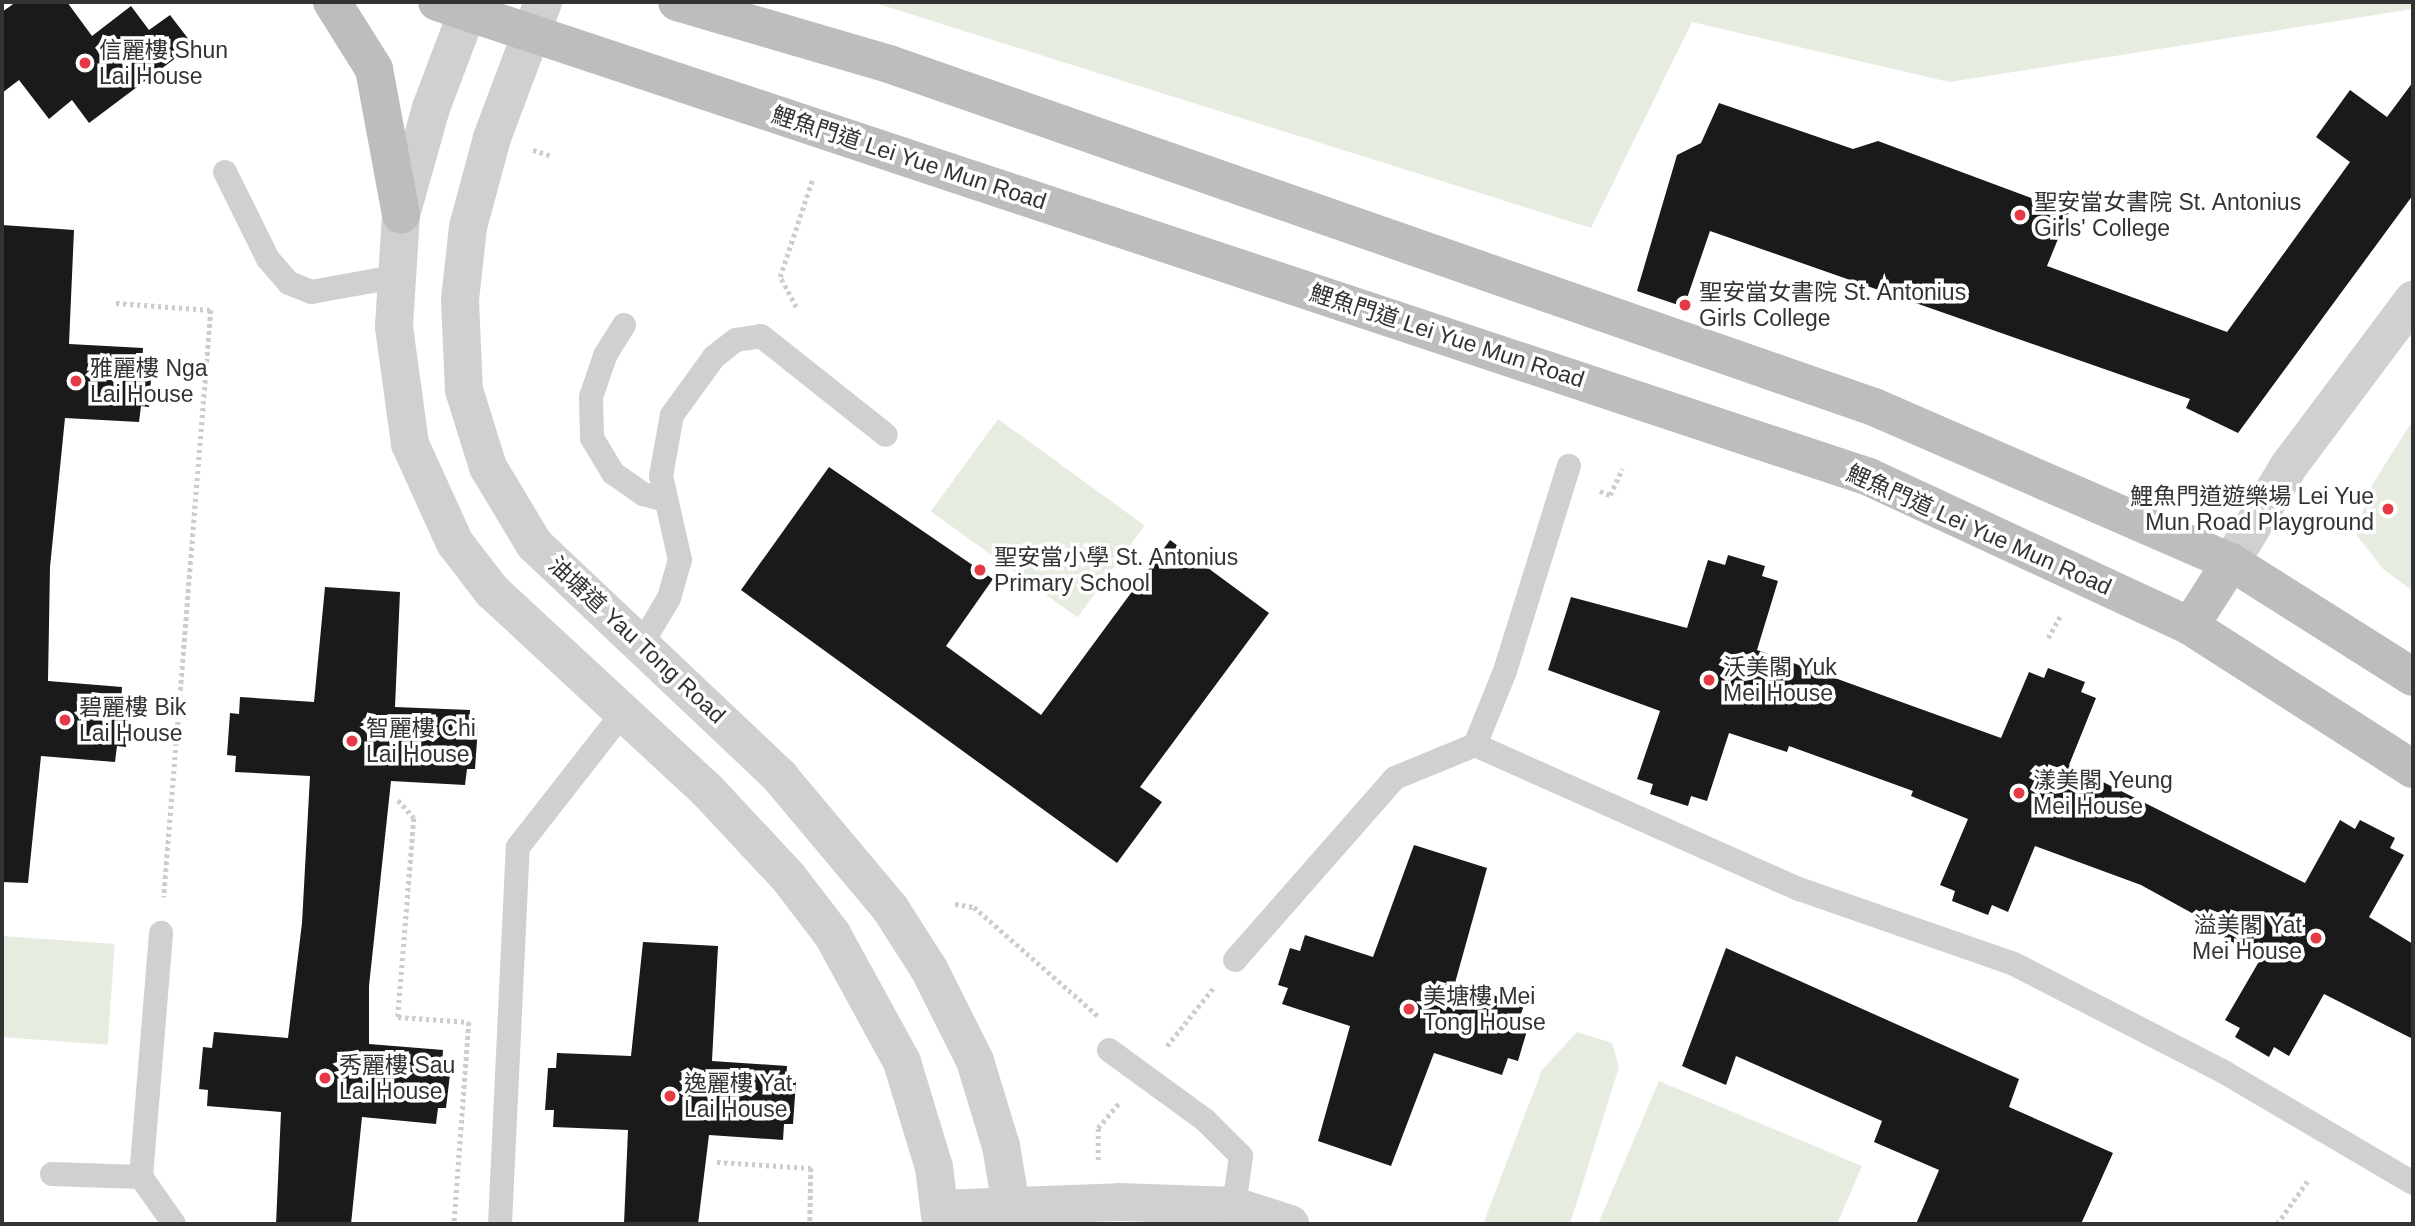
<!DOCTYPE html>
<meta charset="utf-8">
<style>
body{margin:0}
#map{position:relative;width:2415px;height:1226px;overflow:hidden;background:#fff;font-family:Helvetica,"Noto Sans TC",sans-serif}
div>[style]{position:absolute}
.green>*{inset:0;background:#e6ecdf;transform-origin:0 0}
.building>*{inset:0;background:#1a1a1a}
.path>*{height:4.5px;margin-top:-2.25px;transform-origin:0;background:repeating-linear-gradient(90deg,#cdcdcd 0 3.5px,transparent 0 7px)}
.service>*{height:24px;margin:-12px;padding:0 12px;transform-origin:12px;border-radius:12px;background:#d0d0d0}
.minor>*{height:38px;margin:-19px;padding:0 19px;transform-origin:19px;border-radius:19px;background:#d0d0d0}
.tertiary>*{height:38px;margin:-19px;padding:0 19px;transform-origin:19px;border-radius:19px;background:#d0d0d0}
.secondary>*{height:38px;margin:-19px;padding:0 19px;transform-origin:19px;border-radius:19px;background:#bdbdbd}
.dots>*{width:19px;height:19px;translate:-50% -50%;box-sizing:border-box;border:4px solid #fff;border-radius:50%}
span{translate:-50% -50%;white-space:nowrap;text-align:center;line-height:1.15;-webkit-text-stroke:7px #fff;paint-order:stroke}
.poi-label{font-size:23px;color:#333}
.left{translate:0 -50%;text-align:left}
.right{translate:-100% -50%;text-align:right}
.street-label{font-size:23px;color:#333}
.frame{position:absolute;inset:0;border:4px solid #333;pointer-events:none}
</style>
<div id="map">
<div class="green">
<i style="clip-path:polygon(872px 2px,2413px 2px,2413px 9px,1949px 82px,1692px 22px,1591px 228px)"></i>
<i style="left:998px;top:419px;width:181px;height:114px;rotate:36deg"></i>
<i style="clip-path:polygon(2413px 420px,2413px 591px,2383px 569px,2355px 533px,2372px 485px)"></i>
<i style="left:2px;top:936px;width:113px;height:101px;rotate:4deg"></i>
<i style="clip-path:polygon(1577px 1032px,1612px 1043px,1619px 1067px,1570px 1224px,1483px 1224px,1542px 1070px)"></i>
<i style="clip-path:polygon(1659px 1081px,1862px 1166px,1837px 1224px,1598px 1224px)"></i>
</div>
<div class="building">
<i style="clip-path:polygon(16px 2px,67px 2px,92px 36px,131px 6px,149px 30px,170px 15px,193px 45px,89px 123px,72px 100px,49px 119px,19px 80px,2px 93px,2px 12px)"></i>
<i style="clip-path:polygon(2413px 82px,2413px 195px,2238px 433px,2186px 408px,2190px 399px,1710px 231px,1684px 307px,1637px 291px,1677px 155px,1701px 143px,1719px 103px,1853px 149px,1878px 141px,2069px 212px,2047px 266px,2227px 332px,2350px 162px,2316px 137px,2350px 90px,2387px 117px)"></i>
<i style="clip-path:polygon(2px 225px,74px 230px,69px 344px,143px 348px,142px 364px,152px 365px,149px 407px,141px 406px,139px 422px,65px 418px,50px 567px,48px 681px,122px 687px,121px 703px,129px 704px,126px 747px,117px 746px,115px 762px,41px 756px,28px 883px,2px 882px)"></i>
<i style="clip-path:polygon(829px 467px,993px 579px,946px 646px,1041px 715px,1170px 540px,1269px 613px,1140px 787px,1162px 802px,1117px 863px,741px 590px)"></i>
<i style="clip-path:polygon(1728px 555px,1765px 566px,1762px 576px,1778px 581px,1757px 650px,2001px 738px,2029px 672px,2044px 678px,2048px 668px,2085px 682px,2081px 692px,2096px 698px,2069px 765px,2305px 883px,2340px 820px,2355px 829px,2360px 820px,2395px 838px,2390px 848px,2404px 855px,2369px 917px,2413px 944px,2413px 1039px,2324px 994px,2289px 1056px,2274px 1047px,2269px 1057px,2235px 1037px,2240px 1028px,2225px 1020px,2261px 958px,2207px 928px,2210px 923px,2141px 885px,2035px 846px,2008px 912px,1992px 905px,1988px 915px,1952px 901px,1955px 891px,1940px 885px,1968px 819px,1911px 796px,1913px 791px,1789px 746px,1787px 752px,1729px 733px,1707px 801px,1691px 796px,1688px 806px,1650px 794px,1653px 784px,1637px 779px,1660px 711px,1548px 670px,1571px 597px,1687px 628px,1708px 560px,1725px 565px)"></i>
<i style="clip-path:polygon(325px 587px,400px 592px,395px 707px,470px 710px,469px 727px,478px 727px,475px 769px,467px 769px,465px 785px,391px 781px,369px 986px,369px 1044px,443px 1050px,442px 1066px,451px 1066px,446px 1108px,438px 1108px,436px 1124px,362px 1117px,351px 1224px,276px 1224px,281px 1112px,207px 1106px,208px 1090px,199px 1089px,203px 1047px,212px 1048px,214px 1032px,288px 1038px,302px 923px,310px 776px,235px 772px,236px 756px,227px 755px,230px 713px,239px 714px,240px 697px,314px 702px)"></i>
<i style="clip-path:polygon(1414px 845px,1487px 868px,1455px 983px,1524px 1005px,1519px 1020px,1529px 1024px,1518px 1061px,1508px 1058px,1502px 1075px,1434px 1053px,1391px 1166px,1318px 1141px,1350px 1026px,1282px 1004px,1288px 988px,1278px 985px,1290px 948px,1300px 951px,1305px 935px,1373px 957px)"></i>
<i style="clip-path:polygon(643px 942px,718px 946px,712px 1061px,787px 1066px,786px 1082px,796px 1082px,793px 1124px,784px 1124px,783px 1140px,709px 1135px,698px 1224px,624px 1224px,628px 1130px,553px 1127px,554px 1110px,545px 1110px,548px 1068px,556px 1068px,557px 1053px,631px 1056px)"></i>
<i style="clip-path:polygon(1726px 948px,2019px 1079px,2009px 1107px,2113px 1153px,2081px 1224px,1916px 1224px,1939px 1170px,1874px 1142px,1882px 1121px,1736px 1056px,1726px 1085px,1682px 1066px)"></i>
</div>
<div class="path">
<i style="left:533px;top:150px;width:20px;rotate:18deg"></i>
<i style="left:116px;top:303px;width:95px;rotate:4.2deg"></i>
<i style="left:211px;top:310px;width:589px;rotate:94.58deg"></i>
<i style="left:796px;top:307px;width:34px;rotate:-118deg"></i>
<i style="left:780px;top:277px;width:102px;rotate:-71.7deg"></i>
<i style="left:1600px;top:491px;width:11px;rotate:22deg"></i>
<i style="left:1610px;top:495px;width:29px;rotate:-65deg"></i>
<i style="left:2309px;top:519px;width:20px;rotate:33deg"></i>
<i style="left:2048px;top:638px;width:26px;rotate:-61deg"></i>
<i style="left:398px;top:800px;width:24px;rotate:48deg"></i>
<i style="left:414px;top:818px;width:200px;rotate:94.6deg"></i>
<i style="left:398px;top:1017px;width:71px;rotate:4deg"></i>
<i style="left:469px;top:1022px;width:203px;rotate:94.2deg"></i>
<i style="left:955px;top:904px;width:19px;rotate:9deg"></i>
<i style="left:974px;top:907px;width:167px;rotate:41.3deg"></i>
<i style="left:1167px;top:1046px;width:75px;rotate:-51.5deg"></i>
<i style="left:1098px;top:1160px;width:32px;rotate:-90deg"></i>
<i style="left:1098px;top:1128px;width:33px;rotate:-50deg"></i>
<i style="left:717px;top:1162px;width:94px;rotate:3.7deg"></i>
<i style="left:811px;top:1168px;width:56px;rotate:91deg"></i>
<i style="left:2277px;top:1224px;width:55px;rotate:-54.6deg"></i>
</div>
<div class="service">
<i style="left:225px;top:172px;width:97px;rotate:63.7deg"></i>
<i style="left:268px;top:259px;width:32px;rotate:49deg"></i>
<i style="left:289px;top:283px;width:24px;rotate:22deg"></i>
<i style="left:311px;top:292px;width:84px;rotate:-10.2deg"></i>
<i style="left:624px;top:325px;width:36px;rotate:122deg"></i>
<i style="left:605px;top:356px;width:43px;rotate:108.9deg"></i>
<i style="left:591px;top:397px;width:41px;rotate:88.6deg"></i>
<i style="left:592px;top:438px;width:41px;rotate:59deg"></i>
<i style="left:613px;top:473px;width:37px;rotate:35deg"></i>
<i style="left:643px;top:494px;width:24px;rotate:15deg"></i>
<i style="left:641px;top:645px;width:55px;rotate:-59.2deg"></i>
<i style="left:669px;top:598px;width:40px;rotate:-74deg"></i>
<i style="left:680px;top:560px;width:86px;rotate:-102.7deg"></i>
<i style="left:661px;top:476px;width:62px;rotate:-79.8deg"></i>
<i style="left:672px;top:415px;width:72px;rotate:-54.1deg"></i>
<i style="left:714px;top:357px;width:28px;rotate:-38deg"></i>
<i style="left:736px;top:340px;width:25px;rotate:-9deg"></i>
<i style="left:761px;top:336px;width:159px;rotate:38.4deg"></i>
<i style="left:1475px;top:745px;width:355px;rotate:24deg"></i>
<i style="left:1799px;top:889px;width:228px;rotate:19.2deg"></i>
<i style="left:2014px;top:964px;width:236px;rotate:27.2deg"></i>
<i style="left:2224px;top:1072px;width:219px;rotate:30.4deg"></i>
<i style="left:1235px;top:960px;width:242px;rotate:-48.7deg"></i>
<i style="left:1395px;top:778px;width:87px;rotate:-22.4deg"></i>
<i style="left:1475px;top:745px;width:80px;rotate:-67.9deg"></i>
<i style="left:1505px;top:671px;width:215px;rotate:-72.7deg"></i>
<i style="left:1109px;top:1050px;width:119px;rotate:36.1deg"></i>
<i style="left:1205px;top:1120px;width:51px;rotate:45deg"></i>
<i style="left:1241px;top:1156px;width:50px;rotate:98deg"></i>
<i style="left:52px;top:1174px;width:89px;rotate:1.9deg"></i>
<i style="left:141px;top:1177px;width:57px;rotate:54.9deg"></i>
<i style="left:141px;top:1177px;width:245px;rotate:-85.3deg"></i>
<i style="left:500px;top:1224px;width:377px;rotate:-87.3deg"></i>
<i style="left:518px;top:847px;width:169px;rotate:-52deg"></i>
</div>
<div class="minor">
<i style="left:940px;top:1209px;width:179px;rotate:-2.2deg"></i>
<i style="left:1119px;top:1202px;width:115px;rotate:2deg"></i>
<i style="left:1234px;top:1206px;width:59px;rotate:17.8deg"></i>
</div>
<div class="tertiary">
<i style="left:471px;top:2px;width:113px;rotate:110.7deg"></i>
<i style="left:431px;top:108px;width:111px;rotate:105.7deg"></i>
<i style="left:401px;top:215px;width:112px;rotate:93.6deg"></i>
<i style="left:394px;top:327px;width:118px;rotate:82.2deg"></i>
<i style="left:410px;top:444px;width:109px;rotate:65.6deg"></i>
<i style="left:455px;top:543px;width:61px;rotate:52.4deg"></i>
<i style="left:492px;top:591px;width:293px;rotate:42.8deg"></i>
<i style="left:707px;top:790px;width:120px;rotate:47deg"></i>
<i style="left:789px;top:878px;width:71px;rotate:52.5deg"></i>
<i style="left:832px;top:934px;width:146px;rotate:61.3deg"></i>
<i style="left:902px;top:1062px;width:110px;rotate:73.1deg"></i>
<i style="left:934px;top:1167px;width:57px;rotate:83deg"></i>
<i style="left:543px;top:2px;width:145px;rotate:110.6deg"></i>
<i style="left:492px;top:138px;width:92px;rotate:105.1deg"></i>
<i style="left:468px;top:227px;width:73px;rotate:96.3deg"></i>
<i style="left:460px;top:300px;width:90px;rotate:87.5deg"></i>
<i style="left:464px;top:390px;width:81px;rotate:72.7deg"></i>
<i style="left:488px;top:467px;width:90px;rotate:59.1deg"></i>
<i style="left:534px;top:544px;width:339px;rotate:43.4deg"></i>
<i style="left:780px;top:777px;width:171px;rotate:50deg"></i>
<i style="left:890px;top:908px;width:72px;rotate:57.4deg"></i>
<i style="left:929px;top:969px;width:103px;rotate:63.4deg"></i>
<i style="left:975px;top:1061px;width:89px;rotate:73deg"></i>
<i style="left:1001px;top:1146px;width:79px;rotate:80.5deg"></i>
<i style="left:2231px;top:562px;width:111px;rotate:-59deg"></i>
<i style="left:2288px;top:467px;width:209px;rotate:-53.2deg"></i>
</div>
<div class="secondary">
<i style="left:332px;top:2px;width:79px;rotate:57.9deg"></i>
<i style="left:374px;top:69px;width:148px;rotate:79.5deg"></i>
<i style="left:437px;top:2px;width:1509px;rotate:18.35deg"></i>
<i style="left:1869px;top:477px;width:354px;rotate:24.9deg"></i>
<i style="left:2190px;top:626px;width:265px;rotate:32.7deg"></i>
<i style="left:677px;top:2px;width:221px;rotate:16.3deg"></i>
<i style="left:889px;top:64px;width:1043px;rotate:19.2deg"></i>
<i style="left:1874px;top:407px;width:389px;rotate:23.5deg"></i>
<i style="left:2231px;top:562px;width:215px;rotate:32.3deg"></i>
<i style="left:2190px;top:626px;width:76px;rotate:-57.4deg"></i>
</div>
<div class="dots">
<i style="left:85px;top:63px;background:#e63946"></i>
<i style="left:2020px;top:215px;background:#e63946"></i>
<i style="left:1685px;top:305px;background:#e63946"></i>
<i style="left:76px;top:381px;background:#e63946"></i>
<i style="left:2388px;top:509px;background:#e63946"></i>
<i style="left:980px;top:570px;background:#e63946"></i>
<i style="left:1709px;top:680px;background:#e63946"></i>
<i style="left:65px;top:720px;background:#e63946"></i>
<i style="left:352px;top:741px;background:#e63946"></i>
<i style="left:2019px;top:793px;background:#e63946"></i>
<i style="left:2316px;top:938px;background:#e63946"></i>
<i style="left:1409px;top:1009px;background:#e63946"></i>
<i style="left:325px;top:1078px;background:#e63946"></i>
<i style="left:670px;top:1096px;background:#e63946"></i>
</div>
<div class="poi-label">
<span class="left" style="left:99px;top:63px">信麗樓 Shun<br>Lai House</span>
<span class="left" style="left:2034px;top:215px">聖安當女書院 St. Antonius<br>Girls' College</span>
<span class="left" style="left:1699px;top:305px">聖安當女書院 St. Antonius<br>Girls College</span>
<span class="left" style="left:90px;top:381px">雅麗樓 Nga<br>Lai House</span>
<span class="right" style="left:2374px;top:509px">鯉魚門道遊樂場 Lei Yue<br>Mun Road Playground</span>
<span class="left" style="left:994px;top:570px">聖安當小學 St. Antonius<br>Primary School</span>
<span class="left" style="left:1723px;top:680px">沃美閣 Yuk<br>Mei House</span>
<span class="left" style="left:79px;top:720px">碧麗樓 Bik<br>Lai House</span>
<span class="left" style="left:366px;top:741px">智麗樓 Chi<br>Lai House</span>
<span class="left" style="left:2033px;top:793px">漾美閣 Yeung<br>Mei House</span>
<span class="right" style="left:2302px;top:938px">溢美閣 Yat<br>Mei House</span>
<span class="left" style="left:1423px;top:1009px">美塘樓 Mei<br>Tong House</span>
<span class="left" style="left:339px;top:1078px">秀麗樓 Sau<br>Lai House</span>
<span class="left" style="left:684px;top:1096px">逸麗樓 Yat<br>Lai House</span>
</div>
<div class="street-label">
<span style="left:909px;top:158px;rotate:18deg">鯉魚門道 Lei Yue Mun Road</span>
<span style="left:1447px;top:336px;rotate:18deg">鯉魚門道 Lei Yue Mun Road</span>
<span style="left:1979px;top:530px;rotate:24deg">鯉魚門道 Lei Yue Mun Road</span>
<span style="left:637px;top:640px;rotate:43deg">油塘道 Yau Tong Road</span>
</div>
<div class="frame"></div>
</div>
